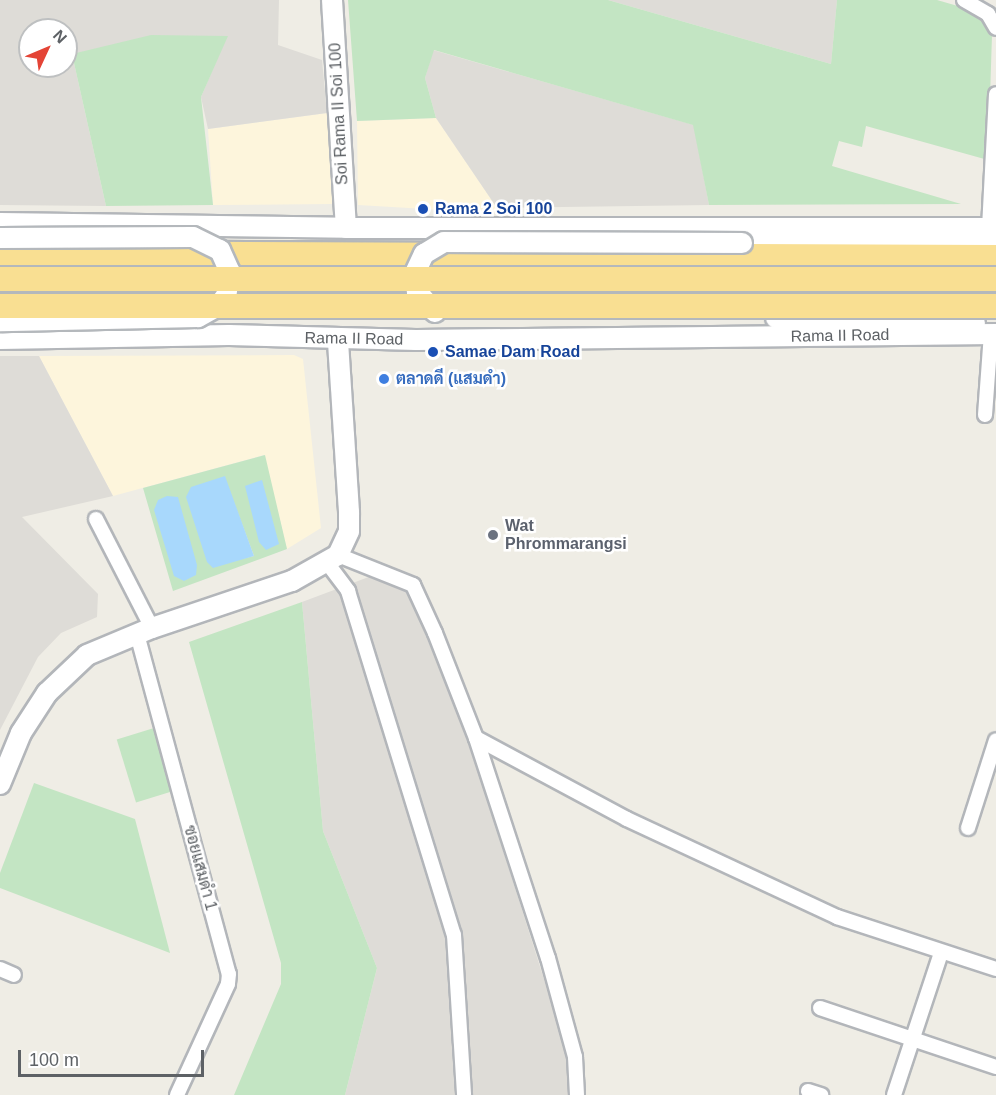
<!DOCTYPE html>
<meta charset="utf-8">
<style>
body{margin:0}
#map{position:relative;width:996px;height:1095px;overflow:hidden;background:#efede5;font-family:Helvetica,Sarabun,sans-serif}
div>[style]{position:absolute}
.commercial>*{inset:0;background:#fdf5dc}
.industrial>*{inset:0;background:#dedcd7}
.green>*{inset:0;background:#c3e5c3;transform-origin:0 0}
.water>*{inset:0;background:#a8d8fc}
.roads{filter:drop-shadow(2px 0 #b3b6ba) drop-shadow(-2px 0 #b3b6ba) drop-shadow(0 2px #b3b6ba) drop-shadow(0 -2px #b3b6ba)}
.street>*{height:14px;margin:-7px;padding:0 7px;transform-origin:7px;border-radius:7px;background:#fff}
.secondary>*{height:20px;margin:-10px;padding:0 10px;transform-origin:10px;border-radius:10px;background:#fff}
.highway>*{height:24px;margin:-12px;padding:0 12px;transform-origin:12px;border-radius:12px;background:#f9df92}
.bridges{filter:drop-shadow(2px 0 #b4b8bc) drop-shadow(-2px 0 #b4b8bc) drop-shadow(0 2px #b4b8bc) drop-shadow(0 -2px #b4b8bc)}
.secondary-bridge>*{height:20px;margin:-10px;padding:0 10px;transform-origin:10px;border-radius:10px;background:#fff}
.highway-bridge>*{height:24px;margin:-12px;padding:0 12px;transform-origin:12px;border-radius:12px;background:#f9df92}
.dots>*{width:16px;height:16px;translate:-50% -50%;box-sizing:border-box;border:3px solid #fff;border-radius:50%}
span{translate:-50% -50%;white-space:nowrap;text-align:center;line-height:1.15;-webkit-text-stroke:5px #fff;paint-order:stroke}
.street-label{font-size:16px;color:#5d6165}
.transit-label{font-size:16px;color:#164399;font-weight:700}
.left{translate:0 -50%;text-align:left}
.shop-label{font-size:16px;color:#366cbe;font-weight:700}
.worship-label{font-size:16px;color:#5b616d;font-weight:700}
.north{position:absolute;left:18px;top:18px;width:60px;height:60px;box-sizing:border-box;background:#fff;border:2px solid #bec0c1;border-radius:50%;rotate:46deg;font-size:16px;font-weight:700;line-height:24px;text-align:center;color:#5d6165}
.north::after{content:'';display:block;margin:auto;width:21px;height:27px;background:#e44436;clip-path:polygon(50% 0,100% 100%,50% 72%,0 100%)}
.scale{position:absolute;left:18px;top:1050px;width:186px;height:27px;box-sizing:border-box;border:3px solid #5d6165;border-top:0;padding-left:8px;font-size:18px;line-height:21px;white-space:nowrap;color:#5d6165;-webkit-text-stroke:4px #fff;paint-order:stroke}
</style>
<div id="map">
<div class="commercial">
<i style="clip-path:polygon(327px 113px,333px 204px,213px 205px,208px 129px)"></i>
<i style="clip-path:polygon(436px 118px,497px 208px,494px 213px,358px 205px,357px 121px)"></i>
<i style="clip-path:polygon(294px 355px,303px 359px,321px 528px,287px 549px,264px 455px,113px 496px,39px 356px)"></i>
</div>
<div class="industrial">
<i style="clip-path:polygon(evenodd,0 0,279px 0,278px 45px,322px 60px,327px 113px,208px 129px,201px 97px,227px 36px,72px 54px,106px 206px,0 205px,0 0,30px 30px,66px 30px,66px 66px,30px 66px,30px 30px)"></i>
<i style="clip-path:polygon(608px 0,837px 0,831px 64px)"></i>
<i style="clip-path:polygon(433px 50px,694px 125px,709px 205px,497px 208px,436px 118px,425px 78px)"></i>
<i style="clip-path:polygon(0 356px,39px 356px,113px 496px,22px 517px,98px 594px,97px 617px,61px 633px,38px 657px,0 730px)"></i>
<i style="clip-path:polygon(374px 575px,406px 587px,467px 736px,567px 1052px,569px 1095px,345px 1095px,377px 968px,323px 831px,302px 602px)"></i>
</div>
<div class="green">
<i style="clip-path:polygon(348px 0,608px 0,831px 64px,837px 0,937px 0,975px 11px,992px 35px,988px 160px,866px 126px,862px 147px,839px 141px,832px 166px,961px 204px,709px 205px,693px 125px,434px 50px,425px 78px,436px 118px,357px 121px)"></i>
<i style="clip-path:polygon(151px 35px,228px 36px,201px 97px,213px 205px,106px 206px,72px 54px)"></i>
<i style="clip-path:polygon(evenodd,265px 455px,287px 549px,173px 591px,143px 488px,265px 455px,224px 476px,254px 556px,233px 561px,224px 476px)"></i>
<i style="clip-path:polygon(302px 602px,323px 831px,377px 968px,345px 1095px,234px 1095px,281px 984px,281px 963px,189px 642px)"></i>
<i style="left:154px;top:728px;width:66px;height:39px;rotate:73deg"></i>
<i style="clip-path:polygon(34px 783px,135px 819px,170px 953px,0 888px,0 873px)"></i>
</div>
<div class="water">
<i style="clip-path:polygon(225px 476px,254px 556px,213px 568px,207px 562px,186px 497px,191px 487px)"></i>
<i style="clip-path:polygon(262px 480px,279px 544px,266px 550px,259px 542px,245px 486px)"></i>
<i style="clip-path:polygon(167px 496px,178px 497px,197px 565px,196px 575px,184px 581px,174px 576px,154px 510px,158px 500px)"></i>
</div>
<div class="roads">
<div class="street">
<i style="left:964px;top:0;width:28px;rotate:30deg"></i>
<i style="left:988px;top:14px;width:16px;rotate:60deg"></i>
<i style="left:989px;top:228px;width:134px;rotate:-87deg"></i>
<i style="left:985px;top:415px;width:81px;rotate:-85.8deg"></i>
<i style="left:96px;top:519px;width:123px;rotate:62.8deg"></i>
<i style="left:338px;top:555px;width:81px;rotate:21.8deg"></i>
<i style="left:413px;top:585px;width:53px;rotate:65.4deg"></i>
<i style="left:435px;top:633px;width:113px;rotate:68.7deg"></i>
<i style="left:476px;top:738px;width:231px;rotate:71.9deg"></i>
<i style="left:548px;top:958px;width:103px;rotate:74.7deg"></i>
<i style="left:575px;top:1057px;width:38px;rotate:87deg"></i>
<i style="left:328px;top:564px;width:34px;rotate:53deg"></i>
<i style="left:348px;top:591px;width:360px;rotate:72.9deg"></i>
<i style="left:454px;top:935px;width:160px;rotate:86.4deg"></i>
<i style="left:137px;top:634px;width:352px;rotate:74.9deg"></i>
<i style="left:229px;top:974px;width:10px;rotate:96deg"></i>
<i style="left:228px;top:984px;width:122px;rotate:114.7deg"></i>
<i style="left:476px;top:738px;width:171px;rotate:28.2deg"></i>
<i style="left:627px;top:819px;width:232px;rotate:25deg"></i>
<i style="left:837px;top:917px;width:167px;rotate:18.1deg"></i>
<i style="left:968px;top:828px;width:92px;rotate:-72.3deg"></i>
<i style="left:0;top:969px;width:15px;rotate:23deg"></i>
<i style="left:820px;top:1008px;width:186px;rotate:18.5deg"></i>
<i style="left:808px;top:1091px;width:14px;rotate:17deg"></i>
<i style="left:894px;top:1095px;width:150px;rotate:-71.7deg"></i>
</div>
<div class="secondary">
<i style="left:332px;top:0;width:228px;rotate:86.5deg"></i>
<i style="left:0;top:223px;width:346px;rotate:0.8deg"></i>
<i style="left:346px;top:228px;width:650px"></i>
<i style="left:742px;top:243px;width:254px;rotate:-0.5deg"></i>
<i style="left:776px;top:318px;width:199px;rotate:1.4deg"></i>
<i style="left:0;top:339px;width:229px;rotate:-1deg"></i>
<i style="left:229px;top:335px;width:187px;rotate:1.5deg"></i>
<i style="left:416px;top:340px;width:580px;rotate:-0.59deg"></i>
<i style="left:0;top:784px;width:55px;rotate:-67.6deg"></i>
<i style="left:21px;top:733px;width:48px;rotate:-57deg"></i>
<i style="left:47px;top:693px;width:55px;rotate:-43.5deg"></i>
<i style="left:87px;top:655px;width:70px;rotate:-22.6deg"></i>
<i style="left:152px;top:628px;width:148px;rotate:-18.6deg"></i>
<i style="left:292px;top:581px;width:53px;rotate:-29.5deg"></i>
<i style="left:338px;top:555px;width:26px;rotate:-65deg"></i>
<i style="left:349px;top:531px;width:19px;rotate:-90deg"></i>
<i style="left:349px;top:512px;width:172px;rotate:-93.7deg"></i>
</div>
<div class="highway">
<i style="left:0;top:253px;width:996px;rotate:0.23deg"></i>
</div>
</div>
<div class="bridges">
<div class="secondary-bridge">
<i style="left:0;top:238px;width:193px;rotate:-0.3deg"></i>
<i style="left:193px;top:237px;width:30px;rotate:26deg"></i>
<i style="left:220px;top:250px;width:24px;rotate:66deg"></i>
<i style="left:230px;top:272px;width:24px;rotate:99deg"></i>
<i style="left:226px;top:296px;width:13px;rotate:129deg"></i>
<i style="left:218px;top:306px;width:23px;rotate:151deg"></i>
<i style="left:198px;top:317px;width:198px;rotate:178.8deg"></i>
<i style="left:435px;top:312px;width:28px;rotate:-131deg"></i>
<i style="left:417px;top:291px;width:18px;rotate:-96deg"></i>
<i style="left:415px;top:273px;width:21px;rotate:-65deg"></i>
<i style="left:424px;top:254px;width:23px;rotate:-31deg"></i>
<i style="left:444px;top:242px;width:298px;rotate:0.2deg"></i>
</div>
<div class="highway-bridge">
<i style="left:0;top:279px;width:996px"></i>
<i style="left:0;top:306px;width:996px"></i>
</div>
</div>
<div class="dots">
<i style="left:423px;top:209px;background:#1a4fb4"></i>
<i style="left:433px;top:352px;background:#1a4fb4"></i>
<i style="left:384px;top:379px;background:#3f7fe0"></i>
<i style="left:493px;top:535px;background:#6b7280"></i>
</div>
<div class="street-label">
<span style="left:339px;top:114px;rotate:-93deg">Soi Rama II Soi 100</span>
<span style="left:840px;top:336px;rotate:-1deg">Rama II Road</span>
<span style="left:354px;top:339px;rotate:1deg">Rama II Road</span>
<span style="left:200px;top:868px;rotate:75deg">ซอยแสมดำ 1</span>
</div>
<div class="transit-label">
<span class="left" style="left:435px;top:209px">Rama 2 Soi 100</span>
<span class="left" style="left:445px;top:352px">Samae Dam Road</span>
</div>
<div class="shop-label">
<span class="left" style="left:396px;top:379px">ตลาดดี (แสมดำ)</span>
</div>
<div class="worship-label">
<span class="left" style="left:505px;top:535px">Wat<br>Phrommarangsi</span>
</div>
<div class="north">N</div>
<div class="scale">100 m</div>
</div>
